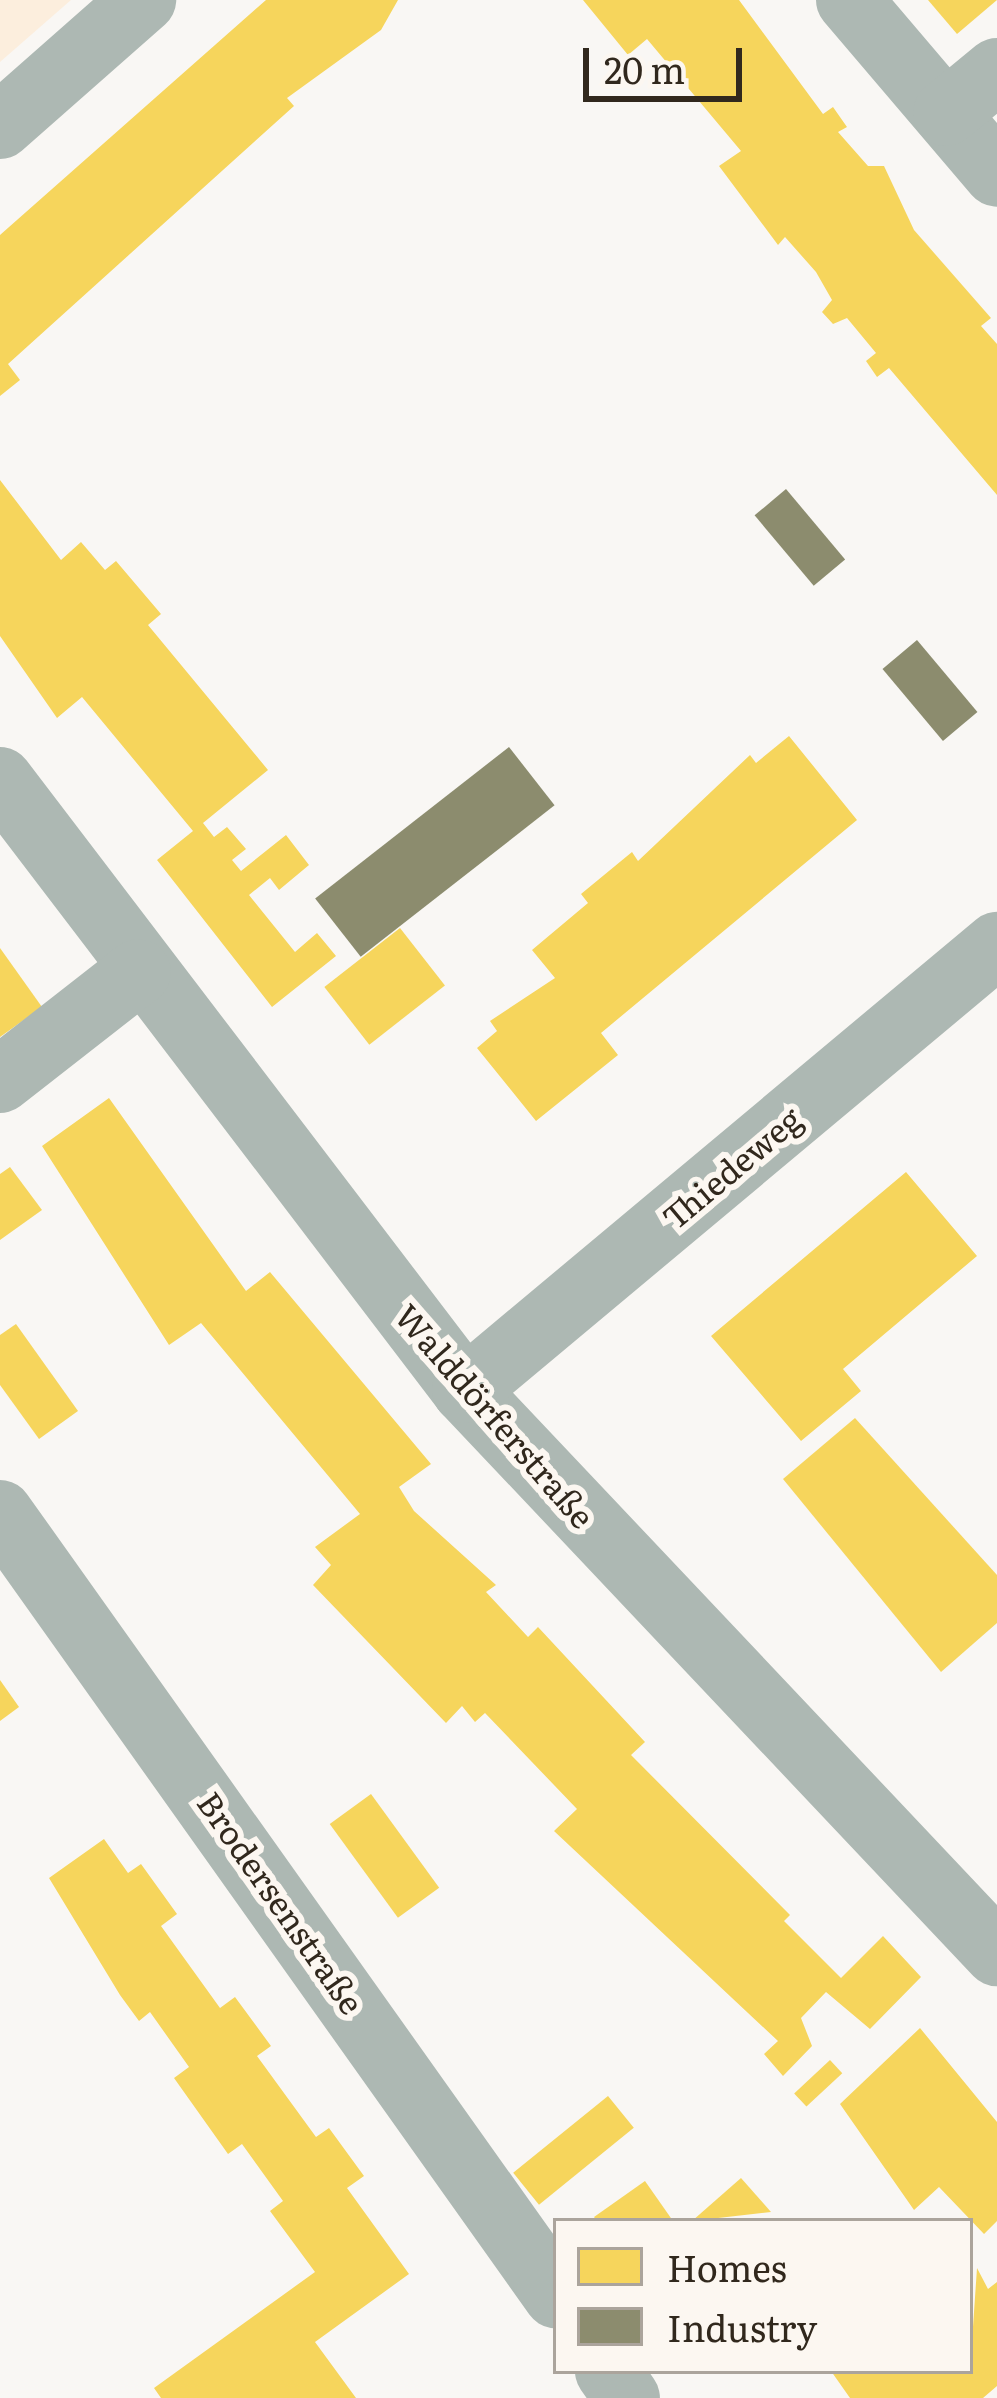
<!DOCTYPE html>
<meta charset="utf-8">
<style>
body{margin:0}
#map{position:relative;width:997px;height:2398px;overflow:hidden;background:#f9f7f4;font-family:Literata,serif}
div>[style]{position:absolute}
.built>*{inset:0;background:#fceedd}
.homes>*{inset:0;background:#f6d55c;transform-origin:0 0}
.industry>*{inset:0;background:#8c8c6e;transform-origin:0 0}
.minor>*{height:66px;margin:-33px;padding:0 33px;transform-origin:33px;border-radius:33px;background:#adb8b3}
span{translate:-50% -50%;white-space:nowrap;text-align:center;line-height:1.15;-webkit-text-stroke:12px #fcf7f1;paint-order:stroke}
.street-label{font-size:33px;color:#31281d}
.legend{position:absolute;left:553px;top:2218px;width:420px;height:156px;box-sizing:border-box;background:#fcf7f1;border:3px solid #aba49c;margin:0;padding:15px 21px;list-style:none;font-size:36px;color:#31281d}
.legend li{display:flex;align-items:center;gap:24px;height:60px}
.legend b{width:60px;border:3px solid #aba49c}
.scale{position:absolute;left:583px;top:48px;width:159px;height:54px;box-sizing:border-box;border:6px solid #31281d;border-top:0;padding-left:15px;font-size:36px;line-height:42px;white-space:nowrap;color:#31281d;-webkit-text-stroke:9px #fcf7f1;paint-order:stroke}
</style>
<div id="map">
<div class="built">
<i style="clip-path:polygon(0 0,71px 0,0 62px)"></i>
</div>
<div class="homes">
<i style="clip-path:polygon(266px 0,398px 0,381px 30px,287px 98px,294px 106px,8px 364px,20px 380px,0 396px,0 235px)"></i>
<i style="clip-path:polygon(583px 0,739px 0,823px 114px,833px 107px,847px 127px,838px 132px,868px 166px,884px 166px,914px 230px,991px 318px,981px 326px,997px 344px,997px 495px,889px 368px,877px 377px,866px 361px,876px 353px,847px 318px,833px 324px,822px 312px,832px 300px,816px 272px,785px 237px,778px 245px,719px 166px,741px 151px,647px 39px,628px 55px)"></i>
<i style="clip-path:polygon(928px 0,997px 0,957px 34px)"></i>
<i style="clip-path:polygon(0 480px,61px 560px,81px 542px,105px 570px,116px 561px,161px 614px,148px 625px,268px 770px,203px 823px,214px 837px,227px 827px,246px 849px,232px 860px,241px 871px,286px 835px,309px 865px,279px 890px,270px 878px,249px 895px,295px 952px,317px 933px,336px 956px,272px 1007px,157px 860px,193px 831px,82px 697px,57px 718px,0 636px)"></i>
<i style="clip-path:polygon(789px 736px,857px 820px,601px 1033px,618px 1055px,536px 1121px,477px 1048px,497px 1031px,490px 1021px,555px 978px,532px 950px,588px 903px,581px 894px,632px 852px,638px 861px,750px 755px,756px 763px)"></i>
<i style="left:400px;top:928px;width:73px;height:96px;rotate:52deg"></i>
<i style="clip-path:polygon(0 948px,42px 1007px,0 1037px)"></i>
<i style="clip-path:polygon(109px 1098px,246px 1291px,270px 1272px,431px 1464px,399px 1487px,414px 1511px,496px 1585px,486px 1592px,528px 1637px,538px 1627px,645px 1742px,631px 1755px,790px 1915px,784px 1921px,841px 1978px,883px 1936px,921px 1977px,870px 2029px,826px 1992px,801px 2018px,812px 2046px,783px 2076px,764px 2054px,778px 2041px,554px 1831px,577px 1809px,485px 1713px,475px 1722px,462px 1706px,446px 1723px,313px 1585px,331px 1565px,315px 1547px,360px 1514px,201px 1323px,169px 1345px,42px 1146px)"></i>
<i style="clip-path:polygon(10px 1167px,42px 1210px,0 1240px,0 1174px)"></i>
<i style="clip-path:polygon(906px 1172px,977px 1256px,843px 1369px,861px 1391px,801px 1441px,711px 1336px)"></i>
<i style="clip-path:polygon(16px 1324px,78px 1411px,39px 1439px,0 1385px,0 1335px)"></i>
<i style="clip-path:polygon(855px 1418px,997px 1575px,997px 1623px,941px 1672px,783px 1479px)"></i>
<i style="clip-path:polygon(0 1680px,19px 1707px,0 1721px)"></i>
<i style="left:371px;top:1794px;width:116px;height:51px;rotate:54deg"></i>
<i style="clip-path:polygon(104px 1839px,128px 1873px,141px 1864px,177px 1914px,161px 1926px,220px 2008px,235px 1997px,271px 2046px,257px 2056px,316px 2137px,329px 2128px,364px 2176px,347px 2188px,409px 2274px,315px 2342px,356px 2398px,161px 2398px,154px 2388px,315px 2272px,270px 2211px,283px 2201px,242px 2144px,228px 2154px,174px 2078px,189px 2067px,150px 2012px,139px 2021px,120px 1995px,49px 1878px)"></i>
<i style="clip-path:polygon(920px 2028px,997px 2122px,997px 2221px,984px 2234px,939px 2187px,914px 2210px,840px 2104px)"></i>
<i style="left:830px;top:2060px;width:18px;height:49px;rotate:47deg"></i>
<i style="left:608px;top:2096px;width:41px;height:122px;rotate:51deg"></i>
<i style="clip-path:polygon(741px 2178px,771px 2212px,692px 2221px)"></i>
<i style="clip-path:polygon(645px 2181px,673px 2221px,597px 2221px,594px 2217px)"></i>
<i style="clip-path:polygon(977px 2268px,988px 2289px,997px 2282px,997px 2386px,983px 2398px,850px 2398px,831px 2371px,970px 2371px)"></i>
</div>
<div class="industry">
<i style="left:786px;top:489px;width:92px;height:41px;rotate:50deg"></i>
<i style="left:917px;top:640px;width:94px;height:45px;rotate:50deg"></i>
<i style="left:509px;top:747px;width:74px;height:246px;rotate:52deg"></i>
</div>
<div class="minor">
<i style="left:849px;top:0;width:228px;rotate:49.6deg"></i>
<i style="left:946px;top:113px;width:66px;rotate:-39.5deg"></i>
<i style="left:0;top:126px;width:191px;rotate:-41.4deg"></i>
<i style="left:0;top:780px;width:767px;rotate:52.68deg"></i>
<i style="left:465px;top:1390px;width:775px;rotate:46.62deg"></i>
<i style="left:0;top:1080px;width:175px;rotate:-38deg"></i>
<i style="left:465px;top:1390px;width:694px;rotate:-39.91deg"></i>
<i style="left:0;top:1513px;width:960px;rotate:54.59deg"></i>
<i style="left:608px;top:2371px;width:33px;rotate:55deg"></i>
</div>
<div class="street-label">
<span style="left:731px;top:1167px;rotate:-40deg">Thiedeweg</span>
<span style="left:496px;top:1415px;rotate:49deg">Walddörferstraße</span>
<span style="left:282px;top:1902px;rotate:55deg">Brodersenstraße</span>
</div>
<ul class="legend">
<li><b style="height:33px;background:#f6d55c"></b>Homes</li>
<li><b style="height:33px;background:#8c8c6e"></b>Industry</li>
</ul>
<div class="scale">20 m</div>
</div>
